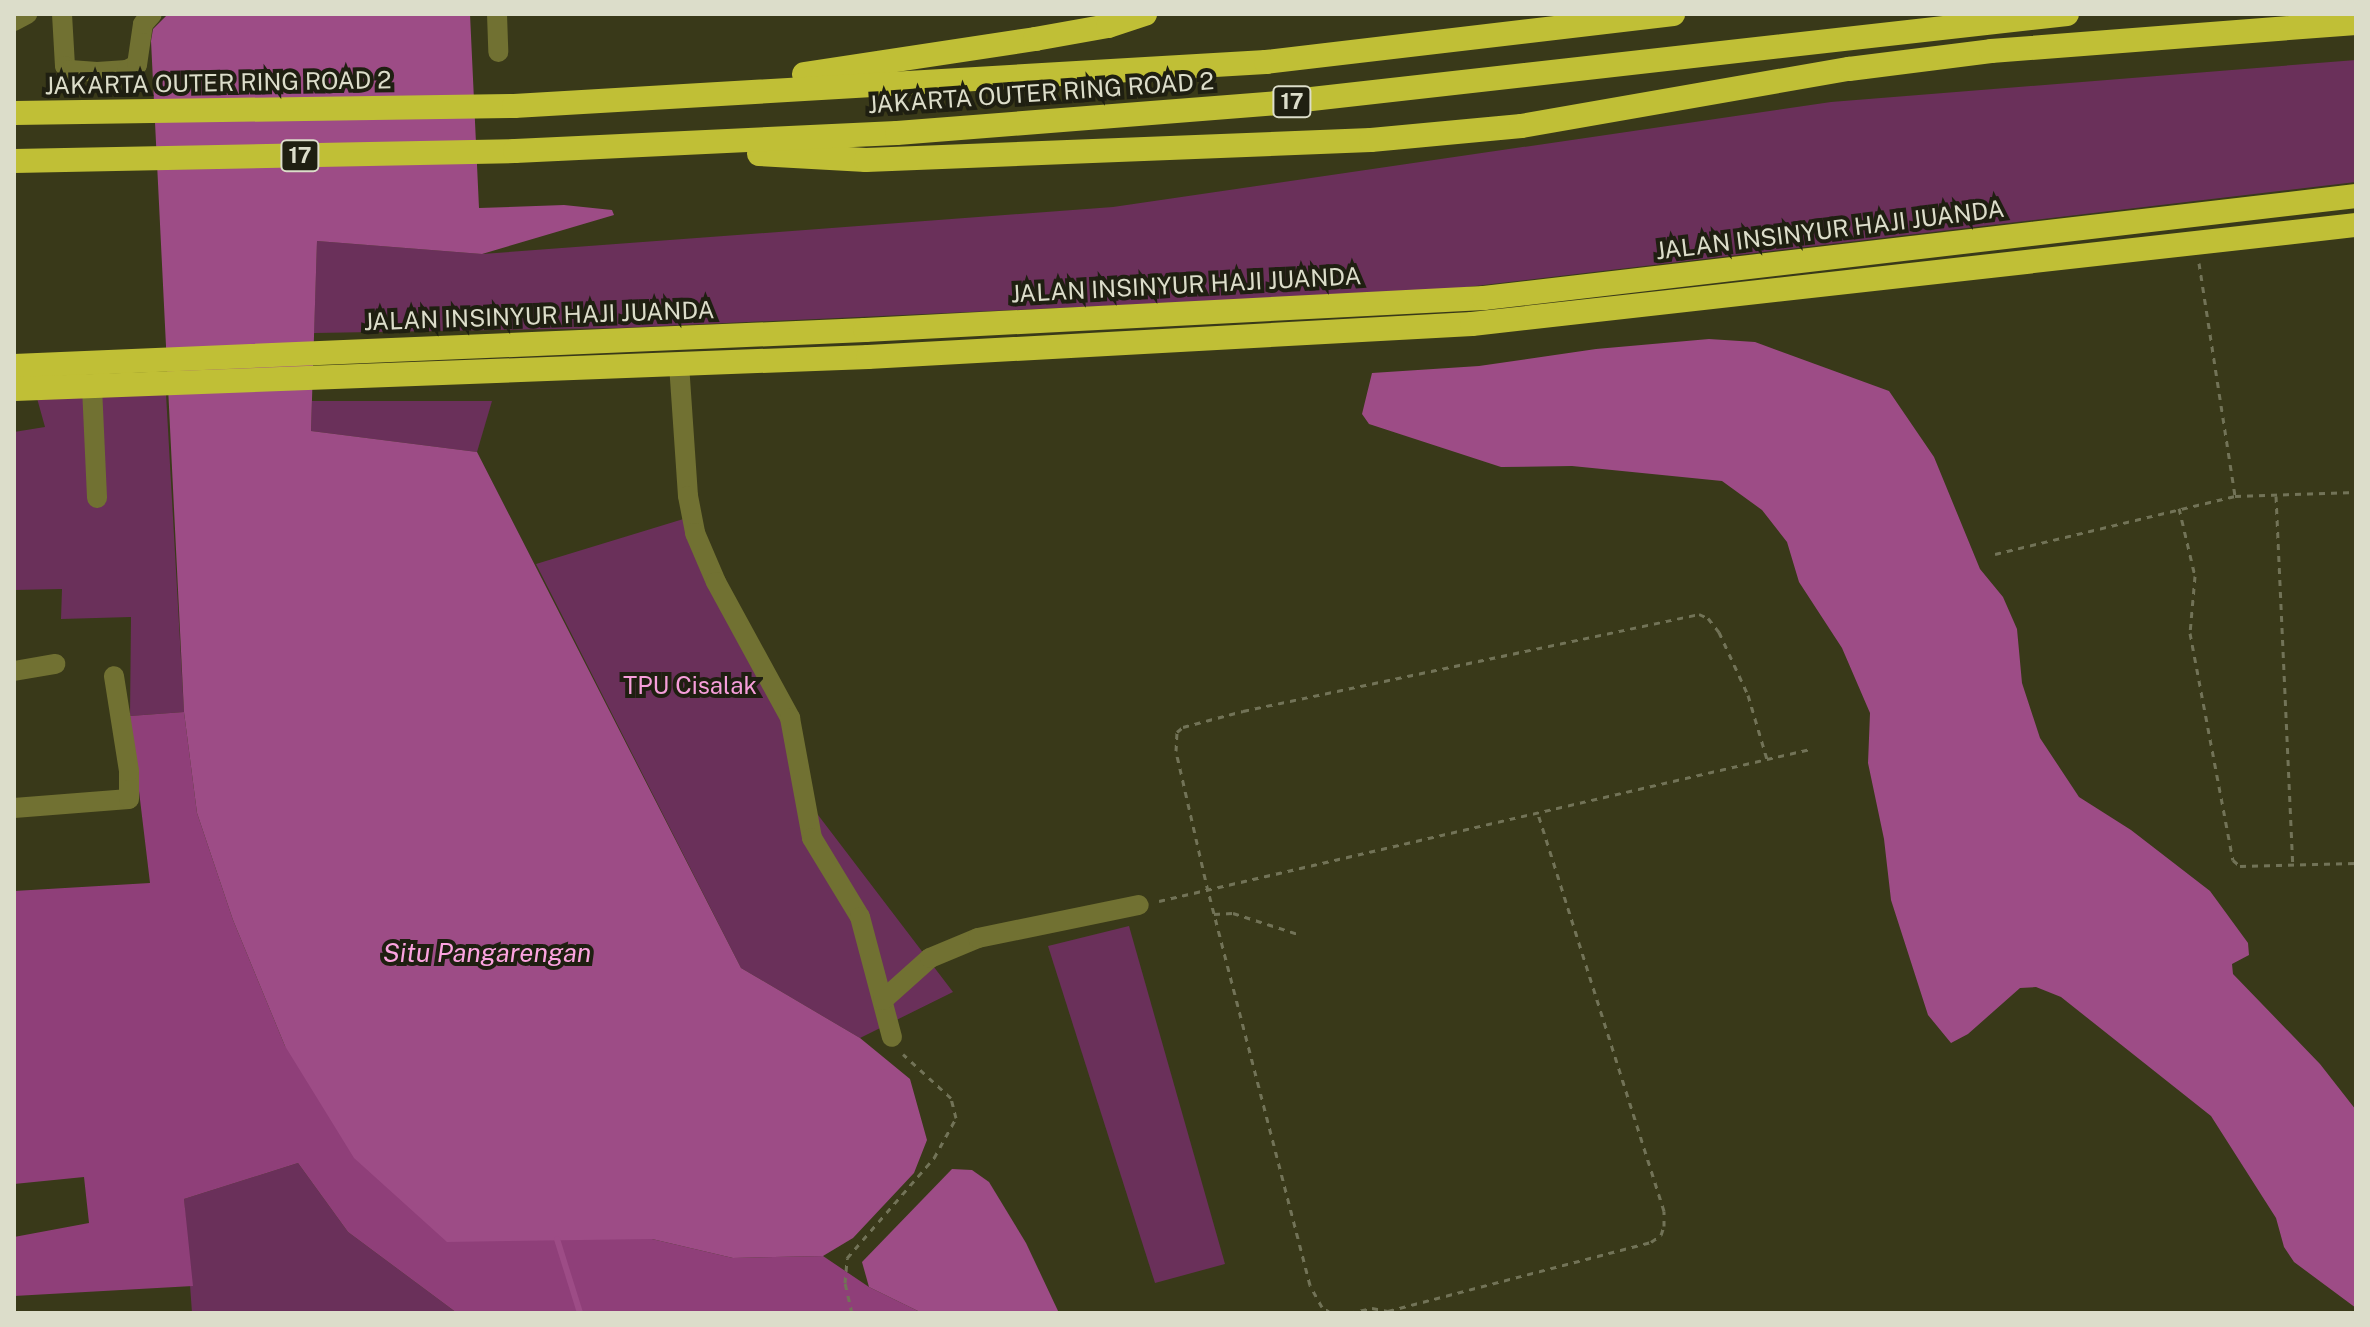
<!DOCTYPE html>
<style>
body{margin:0}
#map{position:relative;width:2370px;height:1327px;overflow:hidden;background:#393919;font-family:"Public Sans",sans-serif}
div>[style]{position:absolute}
.green>*{inset:0;background:#6a305a}
.forest>*{inset:0;background:#8f3f79}
.water>*{inset:0;background:#9d4c86}
.stream>*{height:6px;margin:-3px;padding:0 3px;transform-origin:3px;border-radius:3px;background:#9d4c86}
.path>*{height:3px;margin-top:-1.5px;transform-origin:0;background:repeating-linear-gradient(90deg,#727357 0 6px,transparent 0 12px)}
.minor>*{height:20px;margin:-10px;padding:0 10px;transform-origin:10px;border-radius:10px;background:#717132}
.highway>*{height:24px;margin:-12px;padding:0 12px;transform-origin:12px;border-radius:12px;background:#c0bf36}
span{translate:-50% -50%;white-space:nowrap;text-align:center;line-height:1.15;-webkit-text-stroke:8px #1f1f11;paint-order:stroke}
.shield-label span{padding:2px 6px;background:#1f1f11;border:2px solid;border-radius:6px;-webkit-text-stroke-width:0}
.shield-label{font-size:22px;color:#dcddca;font-weight:700}
.street-label{font-size:24px;color:#dcddca}
.park-label{font-size:24px;color:#f69eda}
.water-label{font-size:26px;color:#fca4e0;font-style:italic}
.frame{position:absolute;inset:0;border:16px solid #dcddca;pointer-events:none}
</style>
<div id="map">
<div class="green">
<i style="clip-path:polygon(2356px 60px,2356px 182px,1433px 291px,618px 328px,314px 333px,317px 241px,482px 254px,1113px 207px,1831px 102px)"></i>
<i style="clip-path:polygon(35px 391px,166px 394px,184px 712px,130px 716px,131px 617px,61px 619px,62px 589px,14px 590px,14px 432px,45px 427px)"></i>
<i style="clip-path:polygon(312px 401px,492px 401px,477px 452px,311px 431px)"></i>
<i style="clip-path:polygon(690px 517px,762px 648px,815px 811px,953px 992px,860px 1038px,741px 968px,536px 564px)"></i>
<i style="clip-path:polygon(1129px 926px,1225px 1264px,1155px 1283px,1048px 946px)"></i>
<i style="clip-path:polygon(298px 1163px,348px 1232px,457px 1313px,192px 1313px,184px 1199px)"></i>
</div>
<div class="forest">
<i style="clip-path:polygon(184px 712px,197px 813px,233px 920px,285px 1046px,591px 1239px,652px 1239px,733px 1258px,823px 1256px,869px 1287px,922px 1313px,457px 1313px,348px 1232px,298px 1163px,184px 1199px,193px 1286px,14px 1296px,14px 1237px,89px 1223px,84px 1177px,14px 1184px,14px 891px,150px 883px,130px 716px)"></i>
</div>
<div class="water">
<i style="clip-path:polygon(168px 14px,470px 14px,479px 208px,564px 205px,612px 210px,614px 215px,482px 254px,317px 241px,311px 431px,477px 452px,741px 968px,860px 1038px,910px 1079px,927px 1140px,914px 1173px,853px 1238px,823px 1256px,733px 1258px,652px 1239px,447px 1242px,354px 1158px,285px 1046px,233px 920px,197px 813px,184px 712px,151px 41px,153px 29px)"></i>
<i style="clip-path:polygon(1709px 339px,1755px 342px,1889px 391px,1934px 457px,1980px 569px,2003px 597px,2017px 629px,2022px 683px,2040px 738px,2079px 797px,2131px 830px,2210px 891px,2248px 943px,2249px 955px,2232px 964px,2233px 974px,2320px 1064px,2356px 1110px,2356px 1308px,2294px 1262px,2284px 1247px,2276px 1218px,2211px 1116px,2061px 997px,2036px 987px,2020px 988px,1968px 1034px,1951px 1043px,1928px 1015px,1891px 900px,1884px 839px,1868px 763px,1870px 713px,1842px 648px,1799px 582px,1787px 542px,1762px 510px,1722px 481px,1572px 466px,1501px 467px,1369px 424px,1362px 414px,1372px 373px,1479px 366px,1596px 349px)"></i>
<i style="clip-path:polygon(952px 1169px,972px 1170px,989px 1182px,1026px 1243px,1059px 1313px,922px 1313px,869px 1287px,862px 1262px)"></i>
</div>
<div class="stream">
<i style="left:557px;top:1239px;width:77px;rotate:72.7deg"></i>
</div>
<div class="path">
<i style="left:2199px;top:263px;width:236px;rotate:81.2deg"></i>
<i style="left:2276px;top:496px;width:368px;rotate:87.4deg"></i>
<i style="left:2179px;top:508px;width:70px;rotate:76.8deg"></i>
<i style="left:2195px;top:576px;width:57px;rotate:95deg"></i>
<i style="left:2190px;top:633px;width:231px;rotate:79.3deg"></i>
<i style="left:2233px;top:860px;width:9px;rotate:41deg"></i>
<i style="left:2240px;top:866px;width:116px;rotate:-1.5deg"></i>
<i style="left:1995px;top:554px;width:247px;rotate:-13.6deg"></i>
<i style="left:2235px;top:496px;width:121px;rotate:-1.9deg"></i>
<i style="left:1159px;top:901px;width:669px;rotate:-13.14deg"></i>
<i style="left:1214px;top:914px;width:19px;rotate:-3deg"></i>
<i style="left:1233px;top:913px;width:71px;rotate:17.9deg"></i>
<i style="left:1388px;top:1311px;width:272px;rotate:-14.7deg"></i>
<i style="left:1651px;top:1242px;width:12px;rotate:-35deg"></i>
<i style="left:1661px;top:1235px;width:9px;rotate:-72deg"></i>
<i style="left:1664px;top:1226px;width:15px;rotate:-90deg"></i>
<i style="left:1664px;top:1211px;width:417px;rotate:-107.6deg"></i>
<i style="left:852px;top:1313px;width:31px;rotate:-103deg"></i>
<i style="left:845px;top:1283px;width:25px;rotate:-85deg"></i>
<i style="left:847px;top:1258px;width:133px;rotate:-49deg"></i>
<i style="left:934px;top:1158px;width:46px;rotate:-61.2deg"></i>
<i style="left:956px;top:1118px;width:21px;rotate:-104deg"></i>
<i style="left:951px;top:1098px;width:65px;rotate:-137.5deg"></i>
<i style="left:1331px;top:1313px;width:11px;rotate:-146deg"></i>
<i style="left:1322px;top:1307px;width:25px;rotate:-119deg"></i>
<i style="left:1310px;top:1285px;width:407px;rotate:-104.5deg"></i>
<i style="left:1208px;top:891px;width:144px;rotate:-102.9deg"></i>
<i style="left:1176px;top:751px;width:19px;rotate:-87deg"></i>
<i style="left:1177px;top:732px;width:8px;rotate:-40deg"></i>
<i style="left:1183px;top:727px;width:62px;rotate:-14.9deg"></i>
<i style="left:1243px;top:711px;width:466px;rotate:-12deg"></i>
<i style="left:1699px;top:614px;width:10px;rotate:24deg"></i>
<i style="left:1708px;top:618px;width:18px;rotate:52deg"></i>
<i style="left:1719px;top:632px;width:69px;rotate:65.3deg"></i>
<i style="left:1748px;top:695px;width:67px;rotate:73.5deg"></i>
<i style="left:1349px;top:1313px;width:24px;rotate:-12deg"></i>
<i style="left:1372px;top:1308px;width:16px;rotate:11deg"></i>
</div>
<div class="minor">
<i style="left:62px;top:14px;width:52px;rotate:86.7deg"></i>
<i style="left:65px;top:66px;width:6px;rotate:39deg"></i>
<i style="left:70px;top:70px;width:27px;rotate:4deg"></i>
<i style="left:97px;top:72px;width:30px;rotate:-4deg"></i>
<i style="left:127px;top:70px;width:11px;rotate:-27deg"></i>
<i style="left:137px;top:65px;width:41px;rotate:-81.7deg"></i>
<i style="left:143px;top:24px;width:13px;rotate:-48deg"></i>
<i style="left:497px;top:14px;width:38px;rotate:88deg"></i>
<i style="left:14px;top:21px;width:15px;rotate:-28deg"></i>
<i style="left:679px;top:364px;width:132px;rotate:86.1deg"></i>
<i style="left:688px;top:496px;width:38px;rotate:79deg"></i>
<i style="left:695px;top:533px;width:53px;rotate:66.8deg"></i>
<i style="left:716px;top:582px;width:155px;rotate:61.4deg"></i>
<i style="left:790px;top:718px;width:122px;rotate:79.6deg"></i>
<i style="left:812px;top:838px;width:92px;rotate:58.7deg"></i>
<i style="left:860px;top:917px;width:124px;rotate:75.1deg"></i>
<i style="left:92px;top:387px;width:111px;rotate:87.4deg"></i>
<i style="left:14px;top:671px;width:42px;rotate:-9.7deg"></i>
<i style="left:14px;top:808px;width:115px;rotate:-4.5deg"></i>
<i style="left:129px;top:799px;width:28px;rotate:-90deg"></i>
<i style="left:129px;top:771px;width:96px;rotate:-99deg"></i>
<i style="left:883px;top:1000px;width:63px;rotate:-41.8deg"></i>
<i style="left:930px;top:958px;width:52px;rotate:-22.6deg"></i>
<i style="left:978px;top:938px;width:164px;rotate:-11.6deg"></i>
</div>
<div class="highway">
<i style="left:804px;top:74px;width:234px;rotate:-8.6deg"></i>
<i style="left:1035px;top:39px;width:74px;rotate:-10.1deg"></i>
<i style="left:1108px;top:26px;width:39px;rotate:-18deg"></i>
<i style="left:14px;top:113px;width:500px;rotate:-0.8deg"></i>
<i style="left:514px;top:106px;width:753px;rotate:-3.35deg"></i>
<i style="left:1266px;top:62px;width:410px;rotate:-6.7deg"></i>
<i style="left:759px;top:154px;width:107px;rotate:3.2deg"></i>
<i style="left:866px;top:160px;width:505px;rotate:-2.27deg"></i>
<i style="left:1371px;top:140px;width:151px;rotate:-5.3deg"></i>
<i style="left:1521px;top:126px;width:333px;rotate:-9.9deg"></i>
<i style="left:1849px;top:69px;width:143px;rotate:-7.2deg"></i>
<i style="left:1991px;top:51px;width:366px;rotate:-4.4deg"></i>
<i style="left:14px;top:161px;width:501px;rotate:-1.14deg"></i>
<i style="left:515px;top:151px;width:382px;rotate:-2.7deg"></i>
<i style="left:897px;top:133px;width:380px;rotate:-4.5deg"></i>
<i style="left:1276px;top:103px;width:796px;rotate:-6.42deg"></i>
<i style="left:14px;top:366px;width:852px;rotate:-2.42deg"></i>
<i style="left:865px;top:330px;width:620px;rotate:-2.96deg"></i>
<i style="left:1484px;top:298px;width:878px;rotate:-6.67deg"></i>
<i style="left:14px;top:389px;width:855px;rotate:-2.15deg"></i>
<i style="left:868px;top:357px;width:605px;rotate:-3.13deg"></i>
<i style="left:1472px;top:324px;width:890px;rotate:-6.39deg"></i>
</div>
<div class="shield-label">
<span style="left:1292px;top:102px">17</span>
<span style="left:300px;top:156px">17</span>
</div>
<div class="street-label">
<span style="left:218px;top:83px;rotate:-1deg">JAKARTA OUTER RING ROAD 2</span>
<span style="left:1041px;top:93px;rotate:-4deg">JAKARTA OUTER RING ROAD 2</span>
<span style="left:1830px;top:230px;rotate:-7deg">JALAN INSINYUR HAJI JUANDA</span>
<span style="left:1186px;top:285px;rotate:-3deg">JALAN INSINYUR HAJI JUANDA</span>
<span style="left:539px;top:316px;rotate:-2deg">JALAN INSINYUR HAJI JUANDA</span>
</div>
<div class="park-label">
<span style="left:690px;top:686px">TPU Cisalak</span>
</div>
<div class="water-label">
<span style="left:487px;top:953px">Situ Pangarengan</span>
</div>
<div class="frame"></div>
</div>
